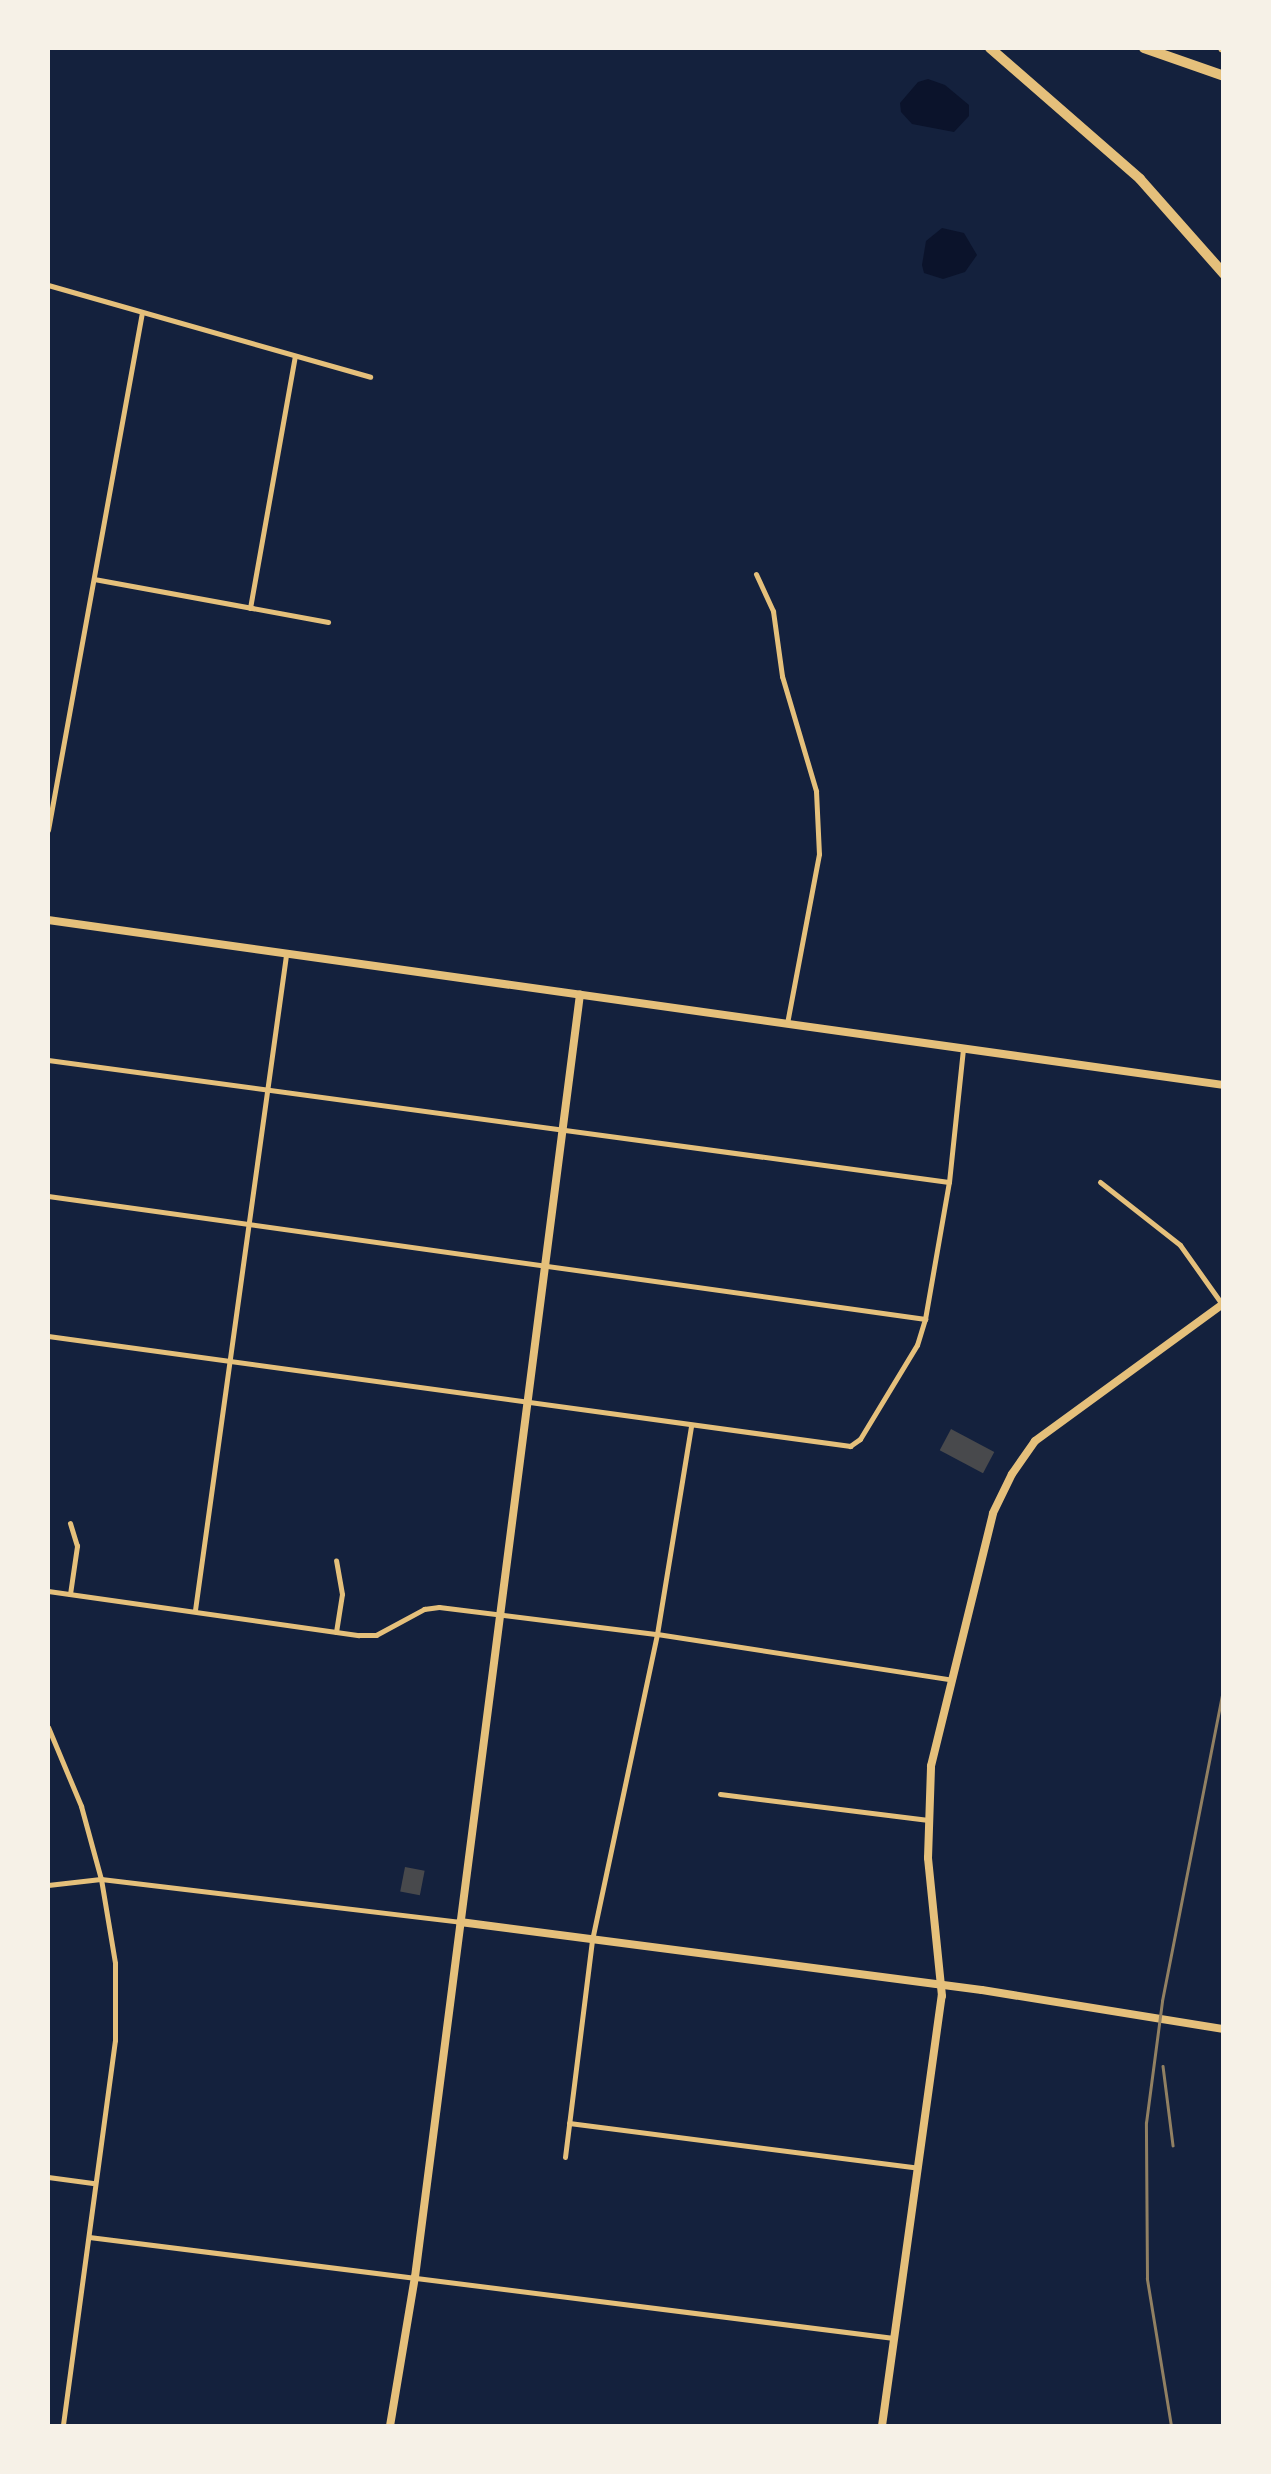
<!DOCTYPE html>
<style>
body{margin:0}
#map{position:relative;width:1271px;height:2474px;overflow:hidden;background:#14213d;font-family:"Space Grotesk",sans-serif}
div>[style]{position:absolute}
.water>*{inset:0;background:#0b132b}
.building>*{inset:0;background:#48494c;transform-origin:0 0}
.minor>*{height:5px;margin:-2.5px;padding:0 2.5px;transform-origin:2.5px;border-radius:2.5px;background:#e5c07b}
.tertiary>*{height:8px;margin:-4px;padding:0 4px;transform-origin:4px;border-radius:4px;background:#e5c07b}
.secondary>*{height:8px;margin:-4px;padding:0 4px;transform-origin:4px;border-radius:4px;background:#e5c07b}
.motorway>*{height:10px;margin:-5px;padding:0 5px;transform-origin:5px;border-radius:5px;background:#e5c07b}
.rail>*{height:2.5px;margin:-1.25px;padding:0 1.25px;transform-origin:1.25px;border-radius:1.25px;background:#918062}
span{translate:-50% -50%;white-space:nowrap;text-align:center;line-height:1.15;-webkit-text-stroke:9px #f6f1e7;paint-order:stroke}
.frame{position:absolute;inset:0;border:50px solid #f6f1e7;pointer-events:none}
</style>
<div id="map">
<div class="water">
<i style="clip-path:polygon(928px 79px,945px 85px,969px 105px,969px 116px,954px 132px,912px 124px,901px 112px,900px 103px,918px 82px)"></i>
<i style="clip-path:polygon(942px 228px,964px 233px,977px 255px,965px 272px,943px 279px,924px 273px,922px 265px,926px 241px)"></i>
</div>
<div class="building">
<i style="left:951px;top:1429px;width:49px;height:24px;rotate:28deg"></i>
<i style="left:405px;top:1867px;width:20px;height:25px;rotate:11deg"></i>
</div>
<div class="minor">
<i style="left:48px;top:285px;width:335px;rotate:15.9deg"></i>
<i style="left:756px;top:574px;width:41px;rotate:65.3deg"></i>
<i style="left:773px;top:611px;width:66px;rotate:82.1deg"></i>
<i style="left:782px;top:676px;width:120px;rotate:73.5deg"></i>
<i style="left:816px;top:791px;width:63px;rotate:87.3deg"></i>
<i style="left:819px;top:854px;width:173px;rotate:100.7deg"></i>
<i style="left:94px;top:579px;width:238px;rotate:10.4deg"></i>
<i style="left:250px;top:608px;width:256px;rotate:-79.9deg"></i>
<i style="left:48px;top:830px;width:526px;rotate:-79.71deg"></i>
<i style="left:48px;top:1060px;width:909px;rotate:7.71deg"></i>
<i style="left:1100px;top:1182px;width:102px;rotate:38.2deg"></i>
<i style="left:1180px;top:1245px;width:72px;rotate:54.6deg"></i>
<i style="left:48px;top:1196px;width:886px;rotate:7.98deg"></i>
<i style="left:48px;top:1336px;width:810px;rotate:7.81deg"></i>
<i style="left:850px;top:1446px;width:12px;rotate:-35deg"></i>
<i style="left:860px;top:1439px;width:110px;rotate:-58.8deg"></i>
<i style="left:917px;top:1345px;width:27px;rotate:-73deg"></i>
<i style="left:925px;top:1319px;width:139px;rotate:-80.1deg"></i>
<i style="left:949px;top:1182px;width:134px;rotate:-84deg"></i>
<i style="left:48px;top:1591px;width:314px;rotate:8.1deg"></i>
<i style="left:359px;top:1635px;width:17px"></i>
<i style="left:376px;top:1635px;width:55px;rotate:-28.4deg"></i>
<i style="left:424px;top:1609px;width:15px;rotate:-8deg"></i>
<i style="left:439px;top:1607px;width:220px;rotate:7.1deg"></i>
<i style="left:657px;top:1634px;width:295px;rotate:8.8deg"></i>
<i style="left:70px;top:1594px;width:49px;rotate:-81.7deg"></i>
<i style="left:77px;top:1546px;width:24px;rotate:-107deg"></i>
<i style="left:195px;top:1610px;width:661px;rotate:-82.09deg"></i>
<i style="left:336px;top:1632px;width:38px;rotate:-81deg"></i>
<i style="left:342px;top:1594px;width:34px;rotate:-100deg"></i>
<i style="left:48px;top:1727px;width:86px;rotate:67.3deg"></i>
<i style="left:81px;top:1806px;width:76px;rotate:74.7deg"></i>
<i style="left:101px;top:1879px;width:85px;rotate:80.5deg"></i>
<i style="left:115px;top:1963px;width:77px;rotate:90deg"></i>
<i style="left:115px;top:2040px;width:389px;rotate:97.7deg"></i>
<i style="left:720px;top:1794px;width:210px;rotate:7.1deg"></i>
<i style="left:48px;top:1885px;width:53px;rotate:-6.5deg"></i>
<i style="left:101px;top:1879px;width:362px;rotate:6.8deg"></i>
<i style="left:569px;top:2123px;width:352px;rotate:7.3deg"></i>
<i style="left:565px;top:2157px;width:219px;rotate:-82.9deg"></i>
<i style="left:592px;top:1940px;width:313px;rotate:-78deg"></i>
<i style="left:657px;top:1634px;width:211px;rotate:-80.7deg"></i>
<i style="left:48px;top:2177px;width:45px;rotate:7.6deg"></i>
<i style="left:89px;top:2237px;width:811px;rotate:7.15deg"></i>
</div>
<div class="tertiary">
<i style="left:460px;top:1922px;width:526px;rotate:7.42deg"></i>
<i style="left:982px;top:1990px;width:245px;rotate:9.2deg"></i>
</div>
<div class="secondary">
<i style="left:48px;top:920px;width:1188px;rotate:7.99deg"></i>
<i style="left:390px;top:2426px;width:151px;rotate:-80.5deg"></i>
<i style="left:415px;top:2277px;width:1293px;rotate:-82.67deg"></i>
<i style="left:882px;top:2426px;width:434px;rotate:-82.1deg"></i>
<i style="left:942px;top:1996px;width:139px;rotate:-95.8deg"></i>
<i style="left:928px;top:1858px;width:92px;rotate:-88.1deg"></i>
<i style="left:931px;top:1766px;width:260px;rotate:-76.2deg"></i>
<i style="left:993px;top:1513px;width:43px;rotate:-64deg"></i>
<i style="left:1012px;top:1474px;width:40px;rotate:-55.1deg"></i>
<i style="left:1035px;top:1441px;width:234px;rotate:-36.1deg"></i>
</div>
<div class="motorway">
<i style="left:990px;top:48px;width:199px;rotate:41.1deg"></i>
<i style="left:1140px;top:179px;width:127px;rotate:48.5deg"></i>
<i style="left:1144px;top:48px;width:85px;rotate:19.3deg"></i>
<i style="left:1223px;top:48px;width:1px"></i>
</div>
<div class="rail">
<i style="left:1163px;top:2066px;width:80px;rotate:82.8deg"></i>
<i style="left:1171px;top:2426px;width:149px;rotate:-99.3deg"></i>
<i style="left:1147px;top:2279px;width:156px;rotate:-90.4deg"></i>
<i style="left:1146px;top:2123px;width:123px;rotate:-82.5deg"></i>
<i style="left:1162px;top:2001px;width:322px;rotate:-78.9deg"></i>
</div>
<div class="frame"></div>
</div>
